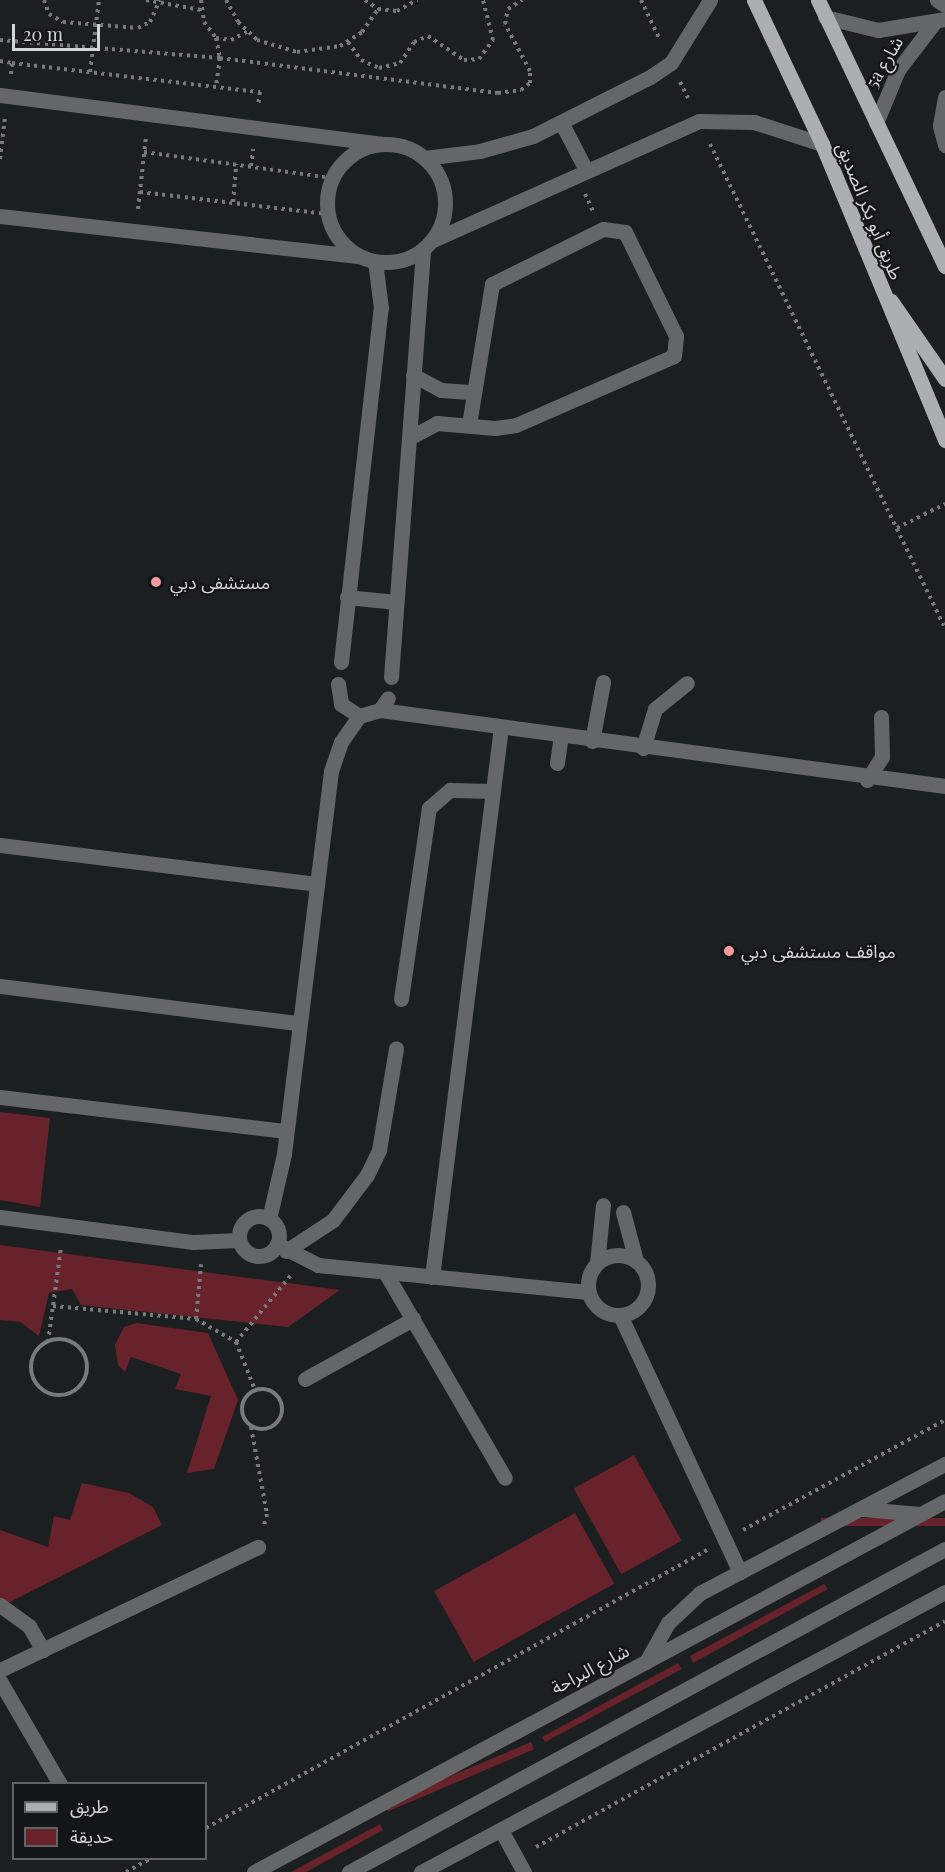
<!DOCTYPE html>
<meta charset="utf-8">
<style>
body{margin:0}
#map{position:relative;width:945px;height:1872px;overflow:hidden;background:#1c1f20;font-family:"Playfair Display","Noto Sans Arabic",serif}
div>[style]{position:absolute}
.green>*{inset:0;background:#68222b;transform-origin:0 0}
.path>*{height:4px;margin-top:-2px;transform-origin:0;background:repeating-linear-gradient(90deg,#787b7b 0 3px,transparent 0 7.5px)}
.path>.ring{margin:-2px;padding:0;box-sizing:content-box;background:none;border:4px solid #787b7b;border-radius:50%}
.minor>*{height:15px;margin:-7.5px;padding:0 7.5px;transform-origin:7.5px;border-radius:7.5px;background:#646667}
.minor>.ring{margin:-7.5px;padding:0;box-sizing:content-box;background:none;border:15px solid #646667;border-radius:50%}
.major>*{height:15px;margin:-7.5px;padding:0 7.5px;transform-origin:7.5px;border-radius:7.5px;background:#abafb1}
.dots>*{width:16px;height:16px;translate:-50% -50%;box-sizing:border-box;border:3px solid #131617;border-radius:50%}
span{translate:-50% -50%;white-space:nowrap;text-align:center;line-height:1.15;-webkit-text-stroke:4.5px #131617;paint-order:stroke}
.street-label{font-size:18px;color:#d4d7d7}
.poi-label{font-size:18px;color:#d4d7d7}
.left{translate:0 -50%;text-align:left}
.legend{position:absolute;left:12px;top:1782px;width:195px;height:78px;box-sizing:border-box;background:#131617;border:2px solid #606364;margin:0;padding:8px 10px;list-style:none;font-size:18px;color:#d4d7d7}
.legend li{display:flex;align-items:center;gap:12px;height:30px}
.legend b{width:30px;border:2px solid #606364}
.scale{position:absolute;left:12px;top:24px;width:88px;height:27px;box-sizing:border-box;border:3px solid #d4d7d7;border-top:0;padding-left:8px;font-size:18px;line-height:21px;white-space:nowrap;color:#d4d7d7;-webkit-text-stroke:4px #131617;paint-order:stroke}
</style>
<div id="map">
<div class="green">
<i style="clip-path:polygon(0 1112px,50px 1118px,40px 1207px,0 1200px)"></i>
<i style="clip-path:polygon(0 1245px,340px 1290px,288px 1327px,81px 1305px,72px 1289px,49px 1293px,39px 1336px,20px 1322px,0 1320px)"></i>
<i style="clip-path:polygon(136px 1323px,208px 1333px,238px 1400px,214px 1469px,187px 1473px,211px 1396px,175px 1389px,181px 1374px,131px 1357px,125px 1372px,118px 1365px,115px 1345px,124px 1327px)"></i>
<i style="left:634px;top:1455px;width:98px;height:69px;rotate:61deg"></i>
<i style="clip-path:polygon(82px 1483px,129px 1493px,153px 1507px,162px 1525px,0 1607px,0 1530px,48px 1547px,54px 1516px,70px 1520px)"></i>
<i style="left:575px;top:1513px;width:81px;height:161px;rotate:61deg"></i>
<i style="left:945px;top:1518px;width:8px;height:124px;rotate:90deg"></i>
<i style="clip-path:polygon(824px 1584px,828px 1589px,693px 1663px,690px 1656px)"></i>
<i style="clip-path:polygon(678px 1663px,682px 1669px,545px 1742px,542px 1737px)"></i>
<i style="left:531px;top:1742px;width:8px;height:159px;rotate:67deg"></i>
<i style="clip-path:polygon(380px 1824px,383px 1830px,306px 1872px,291px 1872px)"></i>
</div>
<div class="path">
<i style="left:44px;top:0;width:15px;rotate:70deg"></i>
<i style="left:49px;top:14px;width:16px;rotate:30deg"></i>
<i style="left:63px;top:22px;width:75px;rotate:4.6deg"></i>
<i style="left:138px;top:28px;width:13px;rotate:-27deg"></i>
<i style="left:150px;top:22px;width:24px;rotate:-66deg"></i>
<i style="left:146px;top:0;width:56px;rotate:10.3deg"></i>
<i style="left:201px;top:0;width:22px;rotate:82deg"></i>
<i style="left:204px;top:22px;width:20px;rotate:53deg"></i>
<i style="left:216px;top:38px;width:15px;rotate:8deg"></i>
<i style="left:231px;top:40px;width:18px;rotate:-27deg"></i>
<i style="left:226px;top:0;width:25px;rotate:61deg"></i>
<i style="left:238px;top:22px;width:26px;rotate:43deg"></i>
<i style="left:257px;top:40px;width:42px;rotate:16.7deg"></i>
<i style="left:297px;top:52px;width:43px;rotate:-7.9deg"></i>
<i style="left:340px;top:46px;width:26px;rotate:-32deg"></i>
<i style="left:362px;top:32px;width:28px;rotate:-55deg"></i>
<i style="left:378px;top:9px;width:19px;rotate:6deg"></i>
<i style="left:397px;top:11px;width:23px;rotate:-29deg"></i>
<i style="left:365px;top:0;width:16px;rotate:35deg"></i>
<i style="left:641px;top:0;width:44px;rotate:64.6deg"></i>
<i style="left:216px;top:38px;width:20px;rotate:79deg"></i>
<i style="left:220px;top:58px;width:29px;rotate:98deg"></i>
<i style="left:0;top:40px;width:221px;rotate:4.7deg"></i>
<i style="left:220px;top:58px;width:280px;rotate:7.2deg"></i>
<i style="left:498px;top:93px;width:23px;rotate:-7deg"></i>
<i style="left:521px;top:90px;width:11px;rotate:-38deg"></i>
<i style="left:530px;top:83px;width:12px;rotate:-90deg"></i>
<i style="left:530px;top:71px;width:53px;rotate:-118deg"></i>
<i style="left:505px;top:24px;width:15px;rotate:-79deg"></i>
<i style="left:508px;top:9px;width:17px;rotate:-33deg"></i>
<i style="left:348px;top:42px;width:22px;rotate:54deg"></i>
<i style="left:361px;top:60px;width:20px;rotate:24deg"></i>
<i style="left:379px;top:68px;width:22px;rotate:-13deg"></i>
<i style="left:400px;top:63px;width:25px;rotate:-56deg"></i>
<i style="left:414px;top:42px;width:15px;rotate:-23deg"></i>
<i style="left:428px;top:36px;width:43px;rotate:33.7deg"></i>
<i style="left:464px;top:60px;width:15px;rotate:-4deg"></i>
<i style="left:479px;top:59px;width:24px;rotate:-54deg"></i>
<i style="left:493px;top:40px;width:41px;rotate:-104deg"></i>
<i style="left:0;top:61px;width:12px;rotate:9deg"></i>
<i style="left:90px;top:72px;width:73px;rotate:-82.9deg"></i>
<i style="left:11px;top:74px;width:11px;rotate:-85deg"></i>
<i style="left:12px;top:63px;width:250px;rotate:6.7deg"></i>
<i style="left:260px;top:92px;width:14px;rotate:98deg"></i>
<i style="left:680px;top:82px;width:22px;rotate:63deg"></i>
<i style="left:710px;top:144px;width:538px;rotate:64.1deg"></i>
<i style="left:144px;top:152px;width:190px;rotate:7.9deg"></i>
<i style="left:0;top:159px;width:42px;rotate:-83.2deg"></i>
<i style="left:251px;top:166px;width:17px;rotate:-83deg"></i>
<i style="left:140px;top:192px;width:188px;rotate:6.7deg"></i>
<i style="left:585px;top:194px;width:19px;rotate:65deg"></i>
<i style="left:233px;top:202px;width:38px;rotate:-85deg"></i>
<i style="left:138px;top:209px;width:73px;rotate:-83.7deg"></i>
<i style="left:897px;top:528px;width:54px;rotate:-26.6deg"></i>
<i style="left:53px;top:1306px;width:144px;rotate:5.2deg"></i>
<i style="left:196px;top:1319px;width:46px;rotate:29.9deg"></i>
<i style="left:236px;top:1342px;width:52px;rotate:68.4deg"></i>
<i style="left:196px;top:1319px;width:55px;rotate:-84.8deg"></i>
<i class="ring" style="left:31px;top:1339px;width:52px;height:52px"></i>
<i style="left:48px;top:1342px;width:96px;rotate:-82.2deg"></i>
<i style="left:236px;top:1342px;width:87px;rotate:-50.6deg"></i>
<i class="ring" style="left:242px;top:1389px;width:36px;height:36px"></i>
<i style="left:251px;top:1427px;width:88px;rotate:79.6deg"></i>
<i style="left:267px;top:1514px;width:11px;rotate:105deg"></i>
<i style="left:743px;top:1530px;width:230px;rotate:-28.6deg"></i>
<i style="left:206px;top:1828px;width:573px;rotate:-29.03deg"></i>
<i style="left:536px;top:1847px;width:467px;rotate:-28.9deg"></i>
<i style="left:126px;top:1872px;width:29px;rotate:-29deg"></i>
</div>
<div class="minor">
<i style="left:937px;top:0;width:9px;rotate:32deg"></i>
<i style="left:825px;top:17px;width:55px;rotate:13.8deg"></i>
<i style="left:878px;top:30px;width:68px;rotate:-9.3deg"></i>
<i style="left:0;top:95px;width:384px;rotate:7.3deg"></i>
<i style="left:945px;top:97px;width:29px;rotate:100deg"></i>
<i style="left:940px;top:126px;width:20px;rotate:75deg"></i>
<i style="left:561px;top:122px;width:54px;rotate:62.5deg"></i>
<i style="left:876px;top:123px;width:57px;rotate:-67.5deg"></i>
<i style="left:898px;top:70px;width:58px;rotate:-52.7deg"></i>
<i class="ring" style="left:327px;top:144px;width:103px;height:103px"></i>
<i style="left:424px;top:158px;width:56px;rotate:-7.1deg"></i>
<i style="left:480px;top:151px;width:55px;rotate:-15.8deg"></i>
<i style="left:533px;top:136px;width:131px;rotate:-26.8deg"></i>
<i style="left:650px;top:77px;width:25px;rotate:-34deg"></i>
<i style="left:671px;top:63px;width:74px;rotate:-58.2deg"></i>
<i style="left:0;top:216px;width:360px;rotate:6.4deg"></i>
<i style="left:431px;top:241px;width:294px;rotate:-24.1deg"></i>
<i style="left:699px;top:121px;width:55px;rotate:1deg"></i>
<i style="left:754px;top:122px;width:71px;rotate:17.9deg"></i>
<i style="left:413px;top:375px;width:32px;rotate:28deg"></i>
<i style="left:441px;top:390px;width:32px;rotate:4deg"></i>
<i style="left:409px;top:438px;width:32px;rotate:-28deg"></i>
<i style="left:437px;top:423px;width:58px;rotate:4.9deg"></i>
<i style="left:495px;top:428px;width:21px;rotate:-8deg"></i>
<i style="left:516px;top:425px;width:172px;rotate:-23.6deg"></i>
<i style="left:674px;top:356px;width:20px;rotate:-84deg"></i>
<i style="left:676px;top:336px;width:116px;rotate:-116.1deg"></i>
<i style="left:625px;top:232px;width:22px;rotate:-172deg"></i>
<i style="left:603px;top:229px;width:124px;rotate:153.6deg"></i>
<i style="left:492px;top:284px;width:142px;rotate:99.3deg"></i>
<i style="left:347px;top:597px;width:49px;rotate:5.8deg"></i>
<i style="left:341px;top:662px;width:356px;rotate:-83.6deg"></i>
<i style="left:381px;top:308px;width:47px;rotate:-97.3deg"></i>
<i style="left:391px;top:677px;width:429px;rotate:-85.7deg"></i>
<i style="left:338px;top:684px;width:20px;rotate:81deg"></i>
<i style="left:341px;top:704px;width:22px;rotate:34deg"></i>
<i style="left:359px;top:716px;width:22px;rotate:-16deg"></i>
<i style="left:380px;top:710px;width:14px;rotate:-56deg"></i>
<i style="left:380px;top:710px;width:570px;rotate:7.66deg"></i>
<i style="left:592px;top:741px;width:60px;rotate:-79.4deg"></i>
<i style="left:643px;top:748px;width:41px;rotate:-72.9deg"></i>
<i style="left:655px;top:709px;width:41px;rotate:-39.1deg"></i>
<i style="left:557px;top:763px;width:27px;rotate:-82deg"></i>
<i style="left:867px;top:780px;width:27px;rotate:-57deg"></i>
<i style="left:882px;top:757px;width:40px;rotate:-91.4deg"></i>
<i style="left:0;top:845px;width:319px;rotate:7deg"></i>
<i style="left:0;top:986px;width:301px;rotate:7.1deg"></i>
<i style="left:401px;top:999px;width:193px;rotate:-81.7deg"></i>
<i style="left:429px;top:808px;width:28px;rotate:-41deg"></i>
<i style="left:450px;top:790px;width:43px;rotate:1.3deg"></i>
<i style="left:0;top:1097px;width:288px;rotate:6.8deg"></i>
<i style="left:623px;top:1212px;width:51px;rotate:75.1deg"></i>
<i class="ring" style="left:239px;top:1216px;width:25px;height:25px"></i>
<i style="left:0;top:1217px;width:195px;rotate:7.4deg"></i>
<i style="left:193px;top:1242px;width:46px;rotate:-2.5deg"></i>
<i style="left:269px;top:1219px;width:67px;rotate:-77deg"></i>
<i style="left:284px;top:1154px;width:386px;rotate:-83deg"></i>
<i style="left:331px;top:771px;width:31px;rotate:-71deg"></i>
<i style="left:341px;top:742px;width:32px;rotate:-55deg"></i>
<i style="left:277px;top:1244px;width:46px;rotate:27.1deg"></i>
<i style="left:318px;top:1265px;width:271px;rotate:5.7deg"></i>
<i style="left:286px;top:1251px;width:56px;rotate:-33.4deg"></i>
<i style="left:333px;top:1220px;width:56px;rotate:-52.9deg"></i>
<i style="left:367px;top:1175px;width:28px;rotate:-64deg"></i>
<i style="left:379px;top:1150px;width:103px;rotate:-80.5deg"></i>
<i class="ring" style="left:588px;top:1255px;width:45px;height:45px"></i>
<i style="left:597px;top:1263px;width:58px;rotate:-84.1deg"></i>
<i style="left:385px;top:1272px;width:238px;rotate:59.8deg"></i>
<i style="left:432px;top:1277px;width:554px;rotate:-82.85deg"></i>
<i style="left:620px;top:1315px;width:284px;rotate:65deg"></i>
<i style="left:305px;top:1379px;width:124px;rotate:-29.1deg"></i>
<i style="left:863px;top:1509px;width:57px;rotate:5deg"></i>
<i style="left:0;top:1605px;width:36px;rotate:36deg"></i>
<i style="left:29px;top:1626px;width:28px;rotate:60deg"></i>
<i style="left:646px;top:1662px;width:45px;rotate:-60.6deg"></i>
<i style="left:668px;top:1623px;width:44px;rotate:-43.2deg"></i>
<i style="left:700px;top:1593px;width:277px;rotate:-27.8deg"></i>
<i style="left:0;top:1670px;width:286px;rotate:-25.5deg"></i>
<i style="left:0;top:1681px;width:119px;rotate:59.8deg"></i>
<i style="left:501px;top:1830px;width:48px;rotate:61.3deg"></i>
<i style="left:254px;top:1872px;width:784px;rotate:-28.23deg"></i>
<i style="left:349px;top:1872px;width:678px;rotate:-28.46deg"></i>
<i style="left:421px;top:1872px;width:594px;rotate:-28.12deg"></i>
</div>
<div class="major">
<i style="left:754px;top:0;width:159px;rotate:64.7deg"></i>
<i style="left:822px;top:144px;width:321px;rotate:67.4deg"></i>
<i style="left:818px;top:0;width:295px;rotate:64.5deg"></i>
<i style="left:891px;top:301px;width:95px;rotate:55.3deg"></i>
</div>
<div class="dots">
<i style="left:156px;top:582px;background:#f49a9f"></i>
<i style="left:729px;top:951px;background:#f49a9f"></i>
</div>
<div class="street-label">
<span style="left:884px;top:62px;rotate:-60deg">5a شارع</span>
<span style="left:870px;top:211px;rotate:68deg">طريق أبو بكر الصديق</span>
<span style="left:590px;top:1669px;rotate:-28deg">شارع البراحة</span>
</div>
<div class="poi-label">
<span class="left" style="left:170px;top:582px">مستشفى دبي</span>
<span class="left" style="left:741px;top:951px">مواقف مستشفى دبي</span>
</div>
<ul class="legend">
<li><b style="height:8px;background:#abafb1"></b>طريق</li>
<li><b style="height:16px;background:#68222b"></b>حديقة</li>
</ul>
<div class="scale">20 m</div>
</div>
